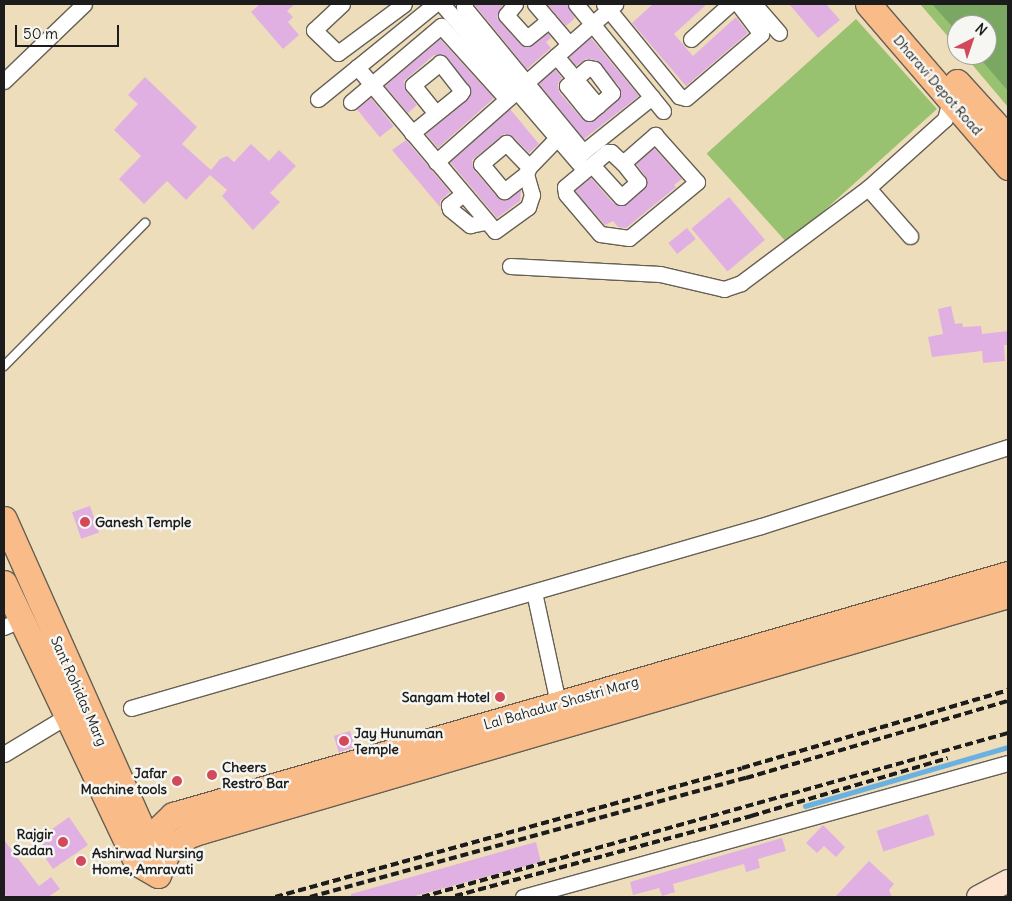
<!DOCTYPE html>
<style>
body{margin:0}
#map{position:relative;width:1012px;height:901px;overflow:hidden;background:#edb;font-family:Delius,sans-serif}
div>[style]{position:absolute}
.green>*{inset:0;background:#98c26f;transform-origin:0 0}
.forest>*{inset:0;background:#7aa862}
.stream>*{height:4.5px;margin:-2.25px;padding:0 2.25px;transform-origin:2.25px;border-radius:2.25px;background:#6ab0e0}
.building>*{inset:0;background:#e1b0e2;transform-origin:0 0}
.roads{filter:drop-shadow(1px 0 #666054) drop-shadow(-1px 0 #666054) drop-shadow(0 1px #666054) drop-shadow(0 -1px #666054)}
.lane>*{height:8px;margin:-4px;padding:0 4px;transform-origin:4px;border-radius:4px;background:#fff}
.street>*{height:15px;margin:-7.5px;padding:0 7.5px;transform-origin:7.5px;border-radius:7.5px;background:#fff}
.secondary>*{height:22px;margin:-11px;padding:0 11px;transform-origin:11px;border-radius:11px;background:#fde4d0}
.primary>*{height:25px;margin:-12.5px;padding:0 12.5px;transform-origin:12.5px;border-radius:12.5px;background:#f9bc89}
.rail>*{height:4px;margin-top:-2px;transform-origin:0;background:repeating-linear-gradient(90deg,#1c1c1c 0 8px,transparent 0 12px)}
.dots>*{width:14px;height:14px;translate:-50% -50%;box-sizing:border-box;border:2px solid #f6f6f2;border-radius:50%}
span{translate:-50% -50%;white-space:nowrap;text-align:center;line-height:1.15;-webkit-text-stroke:5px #f6f6f2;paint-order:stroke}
.street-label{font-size:14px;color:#1c1c1c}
.poi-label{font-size:14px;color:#1c1c1c;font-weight:700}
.left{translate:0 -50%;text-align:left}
.right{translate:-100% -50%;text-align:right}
.frame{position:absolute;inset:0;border:5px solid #1c1c1c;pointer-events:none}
.north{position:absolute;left:947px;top:15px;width:50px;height:50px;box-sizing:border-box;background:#f6f6f2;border:1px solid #9f9f9c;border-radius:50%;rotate:41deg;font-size:14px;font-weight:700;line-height:20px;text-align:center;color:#1c1c1c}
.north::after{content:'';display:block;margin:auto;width:18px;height:22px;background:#d1495b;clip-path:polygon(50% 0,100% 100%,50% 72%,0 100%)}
.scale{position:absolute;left:15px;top:25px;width:104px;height:22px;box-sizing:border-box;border:2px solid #1c1c1c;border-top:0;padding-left:6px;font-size:15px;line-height:18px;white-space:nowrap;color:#1c1c1c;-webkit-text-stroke:4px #f6f6f2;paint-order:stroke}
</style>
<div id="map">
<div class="green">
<i style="clip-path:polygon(920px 4px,1008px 4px,1008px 107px,964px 55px,987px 55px,987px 25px,957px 25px,957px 47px)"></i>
<i style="left:856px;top:19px;width:121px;height:201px;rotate:48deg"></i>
</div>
<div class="forest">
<i style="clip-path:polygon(932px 4px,1008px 4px,1008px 91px,977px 55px,987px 55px,987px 25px,957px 25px,957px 32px)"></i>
</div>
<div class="stream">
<i style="left:805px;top:806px;width:211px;rotate:-16.2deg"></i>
</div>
<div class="building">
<i style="clip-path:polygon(260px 4px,295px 4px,287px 11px,293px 17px,288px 22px,299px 35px,283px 49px,251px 12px)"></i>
<i style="clip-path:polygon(474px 4px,503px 4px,497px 18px,520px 44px,529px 47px,548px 33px,551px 38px,546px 42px,551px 48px,527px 69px)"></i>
<i style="clip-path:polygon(547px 4px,567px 4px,575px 18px,566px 26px)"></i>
<i style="clip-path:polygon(653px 4px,707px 4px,674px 34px,693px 56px,736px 17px,748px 33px,686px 86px,632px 23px)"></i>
<i style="clip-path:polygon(789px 4px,826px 4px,840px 20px,818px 38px)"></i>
<i style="clip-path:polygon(591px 38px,639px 96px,584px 139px,539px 84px,555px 69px,562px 78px,558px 83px,559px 92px,582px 119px,591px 122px,604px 113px,621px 97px,620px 87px,596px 60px,586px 59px,576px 66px,569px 57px)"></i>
<i style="clip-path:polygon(440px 39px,494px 98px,438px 148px,426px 134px,466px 101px,471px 91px,447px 57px,434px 55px,404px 81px,406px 91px,417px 105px,408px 113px,385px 86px)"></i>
<i style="clip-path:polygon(145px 77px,197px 127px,182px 144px,211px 170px,220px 159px,227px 156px,234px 162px,251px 144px,269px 161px,279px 150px,296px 166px,270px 193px,280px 202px,253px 230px,222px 196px,227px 190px,210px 175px,186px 200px,167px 181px,144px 204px,119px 179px,141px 156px,114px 130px,138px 104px,128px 95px)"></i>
<i style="left:371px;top:98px;width:36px;height:18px;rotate:51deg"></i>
<i style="clip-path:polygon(510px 109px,539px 144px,529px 153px,512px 136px,504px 134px,472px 160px,474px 170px,500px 200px,509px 199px,521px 190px,520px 201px,497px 218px,450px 162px)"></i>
<i style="clip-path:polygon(406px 140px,450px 192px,440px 201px,440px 207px,392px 150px)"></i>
<i style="clip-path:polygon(654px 148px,682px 179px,674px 185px,676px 187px,626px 228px,618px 227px,613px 221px,605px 225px,575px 191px,591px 178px,614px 204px,627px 204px,647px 186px,646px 177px,636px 164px)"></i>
<i style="left:729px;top:197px;width:56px;height:49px;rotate:50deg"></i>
<i style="left:687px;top:228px;width:14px;height:24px;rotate:51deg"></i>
<i style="clip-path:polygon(951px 306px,955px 324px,962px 323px,963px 327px,981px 326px,982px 334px,1008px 331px,1008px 345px,1004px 345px,1005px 361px,983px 363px,982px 351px,932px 357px,928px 337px,943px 334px,938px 309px)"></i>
<i style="left:90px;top:506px;width:28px;height:19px;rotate:71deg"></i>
<i style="left:350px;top:731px;width:17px;height:17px;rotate:73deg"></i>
<i style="left:928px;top:814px;width:22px;height:54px;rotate:72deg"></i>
<i style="clip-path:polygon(69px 817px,88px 845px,53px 869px,41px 852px,46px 849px,38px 839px)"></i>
<i style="clip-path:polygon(823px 825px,845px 847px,836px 857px,824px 846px,817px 853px,806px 843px)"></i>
<i style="clip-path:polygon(782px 838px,786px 851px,758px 859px,760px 868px,746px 872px,744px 864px,673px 884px,675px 892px,662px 896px,659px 888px,633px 895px,630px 882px)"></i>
<i style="clip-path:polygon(4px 840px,39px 886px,51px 877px,60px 889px,48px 897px,7px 897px,4px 893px)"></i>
<i style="clip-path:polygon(536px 842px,541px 862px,411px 897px,351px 897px,351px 894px)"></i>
<i style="clip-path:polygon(869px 861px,894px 884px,889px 890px,892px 897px,835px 897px)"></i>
</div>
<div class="roads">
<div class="lane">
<i style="left:4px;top:366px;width:201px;rotate:-45.4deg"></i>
</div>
<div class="street">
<i style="left:342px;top:4px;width:38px;rotate:137deg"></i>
<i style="left:314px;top:30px;width:33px;rotate:44deg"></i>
<i style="left:338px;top:53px;width:82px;rotate:-36.6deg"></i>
<i style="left:442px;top:4px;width:219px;rotate:49.3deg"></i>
<i style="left:465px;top:4px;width:3px;rotate:108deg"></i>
<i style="left:464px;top:7px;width:188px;rotate:50.6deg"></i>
<i style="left:515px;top:4px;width:14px;rotate:129deg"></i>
<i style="left:506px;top:15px;width:31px;rotate:48deg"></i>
<i style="left:527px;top:38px;width:28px;rotate:-39deg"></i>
<i style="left:535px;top:4px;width:52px;rotate:49.6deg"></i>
<i style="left:576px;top:4px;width:138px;rotate:50.9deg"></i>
<i style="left:604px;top:4px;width:119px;rotate:50.8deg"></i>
<i style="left:679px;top:96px;width:7px;rotate:16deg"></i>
<i style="left:686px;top:98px;width:99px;rotate:-40.5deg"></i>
<i style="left:761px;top:34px;width:38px;rotate:-127deg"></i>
<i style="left:754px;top:4px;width:38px;rotate:49deg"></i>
<i style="left:691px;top:39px;width:52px;rotate:-41.9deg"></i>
<i style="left:556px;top:56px;width:65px;rotate:50deg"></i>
<i style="left:357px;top:67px;width:214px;rotate:49.9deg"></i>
<i style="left:495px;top:231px;width:41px;rotate:-36deg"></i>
<i style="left:528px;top:207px;width:13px;rotate:-72deg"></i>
<i style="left:532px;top:195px;width:22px;rotate:-106deg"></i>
<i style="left:526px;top:174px;width:8px;rotate:-67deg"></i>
<i style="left:529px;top:167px;width:40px;rotate:-46deg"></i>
<i style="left:588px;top:68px;width:6px;rotate:9deg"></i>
<i style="left:594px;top:69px;width:30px;rotate:53deg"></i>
<i style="left:612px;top:93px;width:30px;rotate:139deg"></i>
<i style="left:589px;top:113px;width:35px;rotate:-129deg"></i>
<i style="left:567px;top:86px;width:28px;rotate:-41deg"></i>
<i style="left:4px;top:81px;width:111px;rotate:-43.9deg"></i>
<i style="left:318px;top:99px;width:151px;rotate:-39.1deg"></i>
<i style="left:351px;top:102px;width:118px;rotate:-40.2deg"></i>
<i style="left:441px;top:26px;width:98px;rotate:47.9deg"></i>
<i style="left:412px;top:133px;width:62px;rotate:-39.1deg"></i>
<i style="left:460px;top:94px;width:4px;rotate:-56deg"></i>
<i style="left:462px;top:91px;width:36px;rotate:-128deg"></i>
<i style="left:440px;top:63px;width:35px;rotate:141deg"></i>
<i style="left:413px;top:85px;width:36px;rotate:51deg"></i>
<i style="left:655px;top:135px;width:63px;rotate:48.2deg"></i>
<i style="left:697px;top:182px;width:88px;rotate:140.5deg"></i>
<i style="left:629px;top:238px;width:29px;rotate:-172deg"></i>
<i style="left:600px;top:234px;width:52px;rotate:-130.4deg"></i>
<i style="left:566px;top:194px;width:7px;rotate:-98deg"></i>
<i style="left:565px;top:187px;width:55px;rotate:-39.8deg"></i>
<i style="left:607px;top:152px;width:4px"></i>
<i style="left:611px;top:152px;width:16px;rotate:43deg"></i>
<i style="left:623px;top:163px;width:43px;rotate:-41.2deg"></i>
<i style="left:577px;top:157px;width:96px;rotate:-38.7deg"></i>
<i style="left:436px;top:162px;width:239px;rotate:-41.4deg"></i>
<i style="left:592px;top:165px;width:43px;rotate:47.8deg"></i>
<i style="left:621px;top:197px;width:23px;rotate:-41deg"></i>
<i style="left:638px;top:182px;width:24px;rotate:-128deg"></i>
<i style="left:526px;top:174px;width:28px;rotate:142deg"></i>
<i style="left:504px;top:191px;width:35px;rotate:-130deg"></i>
<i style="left:481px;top:164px;width:33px;rotate:-40deg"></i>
<i style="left:506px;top:143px;width:33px;rotate:46deg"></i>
<i style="left:868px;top:188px;width:64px;rotate:48.8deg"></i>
<i style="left:463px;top:194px;width:18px;rotate:142deg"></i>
<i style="left:449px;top:205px;width:4px;rotate:76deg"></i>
<i style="left:450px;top:209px;width:26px;rotate:39deg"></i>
<i style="left:470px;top:225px;width:16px;rotate:-11deg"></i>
<i style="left:510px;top:266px;width:150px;rotate:3.1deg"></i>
<i style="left:660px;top:274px;width:66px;rotate:13.2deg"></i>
<i style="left:724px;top:289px;width:18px;rotate:-19deg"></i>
<i style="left:741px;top:283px;width:159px;rotate:-36.8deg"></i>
<i style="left:868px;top:188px;width:103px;rotate:-41.9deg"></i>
<i style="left:945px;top:119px;width:24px;rotate:-75deg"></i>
<i style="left:534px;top:592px;width:114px;rotate:77.8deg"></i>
<i style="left:4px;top:627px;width:17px;rotate:-24deg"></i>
<i style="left:131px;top:708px;width:656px;rotate:-16.11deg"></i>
<i style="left:761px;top:526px;width:259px;rotate:-17.7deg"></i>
<i style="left:4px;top:754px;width:74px;rotate:-31.1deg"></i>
<i style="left:523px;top:897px;width:503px;rotate:-15.44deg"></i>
</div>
<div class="secondary">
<i style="left:978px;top:897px;width:34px;rotate:-28deg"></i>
</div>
<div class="primary">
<i style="left:868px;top:4px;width:215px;rotate:49.3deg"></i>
<i style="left:957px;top:82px;width:76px;rotate:47.7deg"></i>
<i style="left:4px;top:519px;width:351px;rotate:66deg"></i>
<i style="left:147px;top:840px;width:14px;rotate:30deg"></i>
<i style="left:4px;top:583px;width:310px;rotate:64.6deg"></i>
<i style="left:137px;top:863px;width:24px;rotate:30deg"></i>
<i style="left:158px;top:875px;width:24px;rotate:-68deg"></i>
<i style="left:167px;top:853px;width:26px;rotate:-40deg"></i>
<i style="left:187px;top:836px;width:15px;rotate:-20deg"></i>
<i style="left:201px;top:831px;width:841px;rotate:-16.3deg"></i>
<i style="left:137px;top:863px;width:25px;rotate:-67deg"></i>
<i style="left:147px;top:840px;width:36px;rotate:-44deg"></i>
<i style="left:173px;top:815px;width:869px;rotate:-16.1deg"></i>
</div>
</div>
<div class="rail">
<i style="left:455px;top:896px;width:307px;rotate:-15.1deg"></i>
<i style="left:751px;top:816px;width:205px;rotate:-16.4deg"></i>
<i style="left:275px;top:897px;width:484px;rotate:-15.4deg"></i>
<i style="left:742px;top:768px;width:277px;rotate:-16.3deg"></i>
<i style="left:310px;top:897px;width:452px;rotate:-15.3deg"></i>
<i style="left:746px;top:778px;width:273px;rotate:-16.4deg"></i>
<i style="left:422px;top:897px;width:609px;rotate:-15.63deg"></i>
</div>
<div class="dots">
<i style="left:85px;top:522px;background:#d1495b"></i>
<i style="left:500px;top:697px;background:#d1495b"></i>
<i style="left:344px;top:741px;background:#d1495b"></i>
<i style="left:212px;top:775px;background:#d1495b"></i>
<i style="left:177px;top:781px;background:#d1495b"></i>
<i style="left:63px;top:842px;background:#d1495b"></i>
<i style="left:81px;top:861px;background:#d1495b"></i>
</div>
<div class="street-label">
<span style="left:938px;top:85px;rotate:49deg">Dharavi Depot Road</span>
<span style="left:79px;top:691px;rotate:66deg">Sant Rohidas Marg</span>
<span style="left:561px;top:703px;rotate:-16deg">Lal Bahadur Shastri Marg</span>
</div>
<div class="poi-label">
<span class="left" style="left:95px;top:522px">Ganesh Temple</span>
<span class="right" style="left:490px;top:697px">Sangam Hotel</span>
<span class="left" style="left:354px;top:741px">Jay Hunuman<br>Temple</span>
<span class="left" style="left:222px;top:775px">Cheers<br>Restro Bar</span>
<span class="right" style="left:167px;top:781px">Jafar<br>Machine tools</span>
<span class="right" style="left:53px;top:842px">Rajgir<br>Sadan</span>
<span class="left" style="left:92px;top:861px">Ashirwad Nursing<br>Home, Amravati</span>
</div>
<div class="frame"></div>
<div class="north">N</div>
<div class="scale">50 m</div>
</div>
